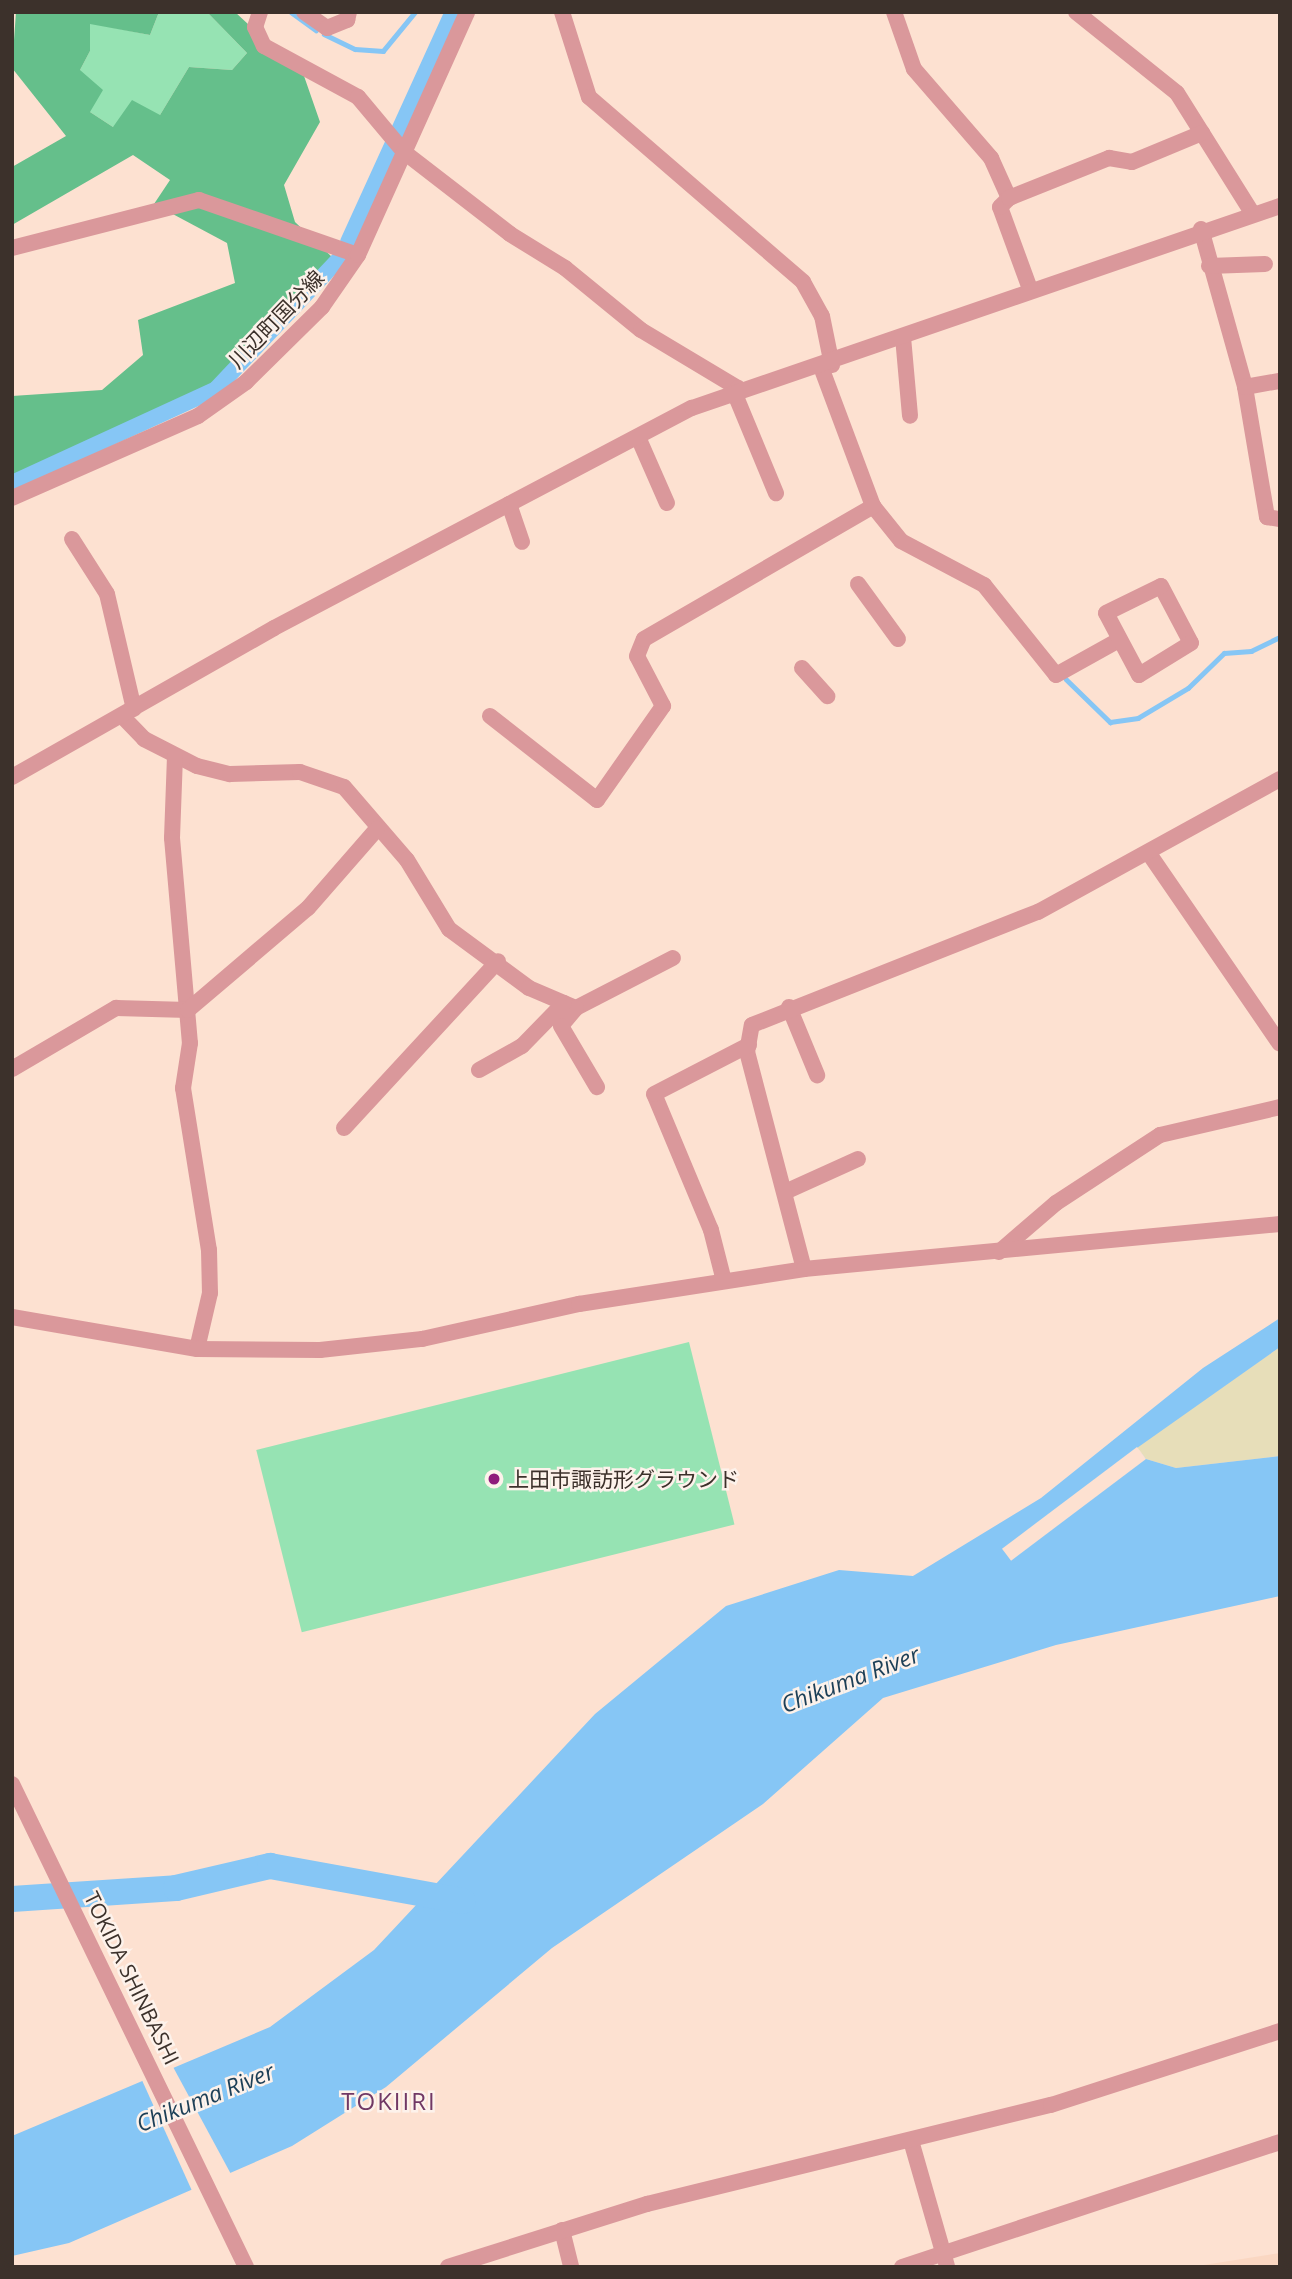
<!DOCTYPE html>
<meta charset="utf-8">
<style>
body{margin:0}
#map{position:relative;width:1292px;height:2279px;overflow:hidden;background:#fde1d1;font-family:"Open Sans","Noto Sans JP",sans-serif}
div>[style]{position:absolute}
.built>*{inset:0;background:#fad7c2}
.green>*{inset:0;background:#96e3b3;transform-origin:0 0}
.forest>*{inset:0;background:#65bf8b}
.sand>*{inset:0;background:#e7deb9}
.water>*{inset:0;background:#86c6f5}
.pier>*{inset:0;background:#fde1d1;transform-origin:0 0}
.stream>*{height:4.5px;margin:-2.25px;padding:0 2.25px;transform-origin:2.25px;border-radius:2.25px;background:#86c6f5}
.canal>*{height:16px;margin:-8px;padding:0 8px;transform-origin:8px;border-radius:8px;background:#86c6f5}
.river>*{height:26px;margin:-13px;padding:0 13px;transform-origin:13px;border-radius:13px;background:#86c6f5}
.minor>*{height:16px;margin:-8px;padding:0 8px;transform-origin:8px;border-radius:8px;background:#da989b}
.dots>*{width:19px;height:19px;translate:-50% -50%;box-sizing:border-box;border:4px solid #fdf2eb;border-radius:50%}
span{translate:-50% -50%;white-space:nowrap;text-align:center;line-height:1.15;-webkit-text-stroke:5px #fdf2eb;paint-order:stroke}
.street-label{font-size:21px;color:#3c312b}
.poi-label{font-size:21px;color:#3c312b}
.left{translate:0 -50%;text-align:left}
.water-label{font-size:23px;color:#1c3f57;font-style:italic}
.quarter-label{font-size:24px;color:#713865;letter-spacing:2px}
.frame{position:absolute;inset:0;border:14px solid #3c312b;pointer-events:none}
</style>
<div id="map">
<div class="built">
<i style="clip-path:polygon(1280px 2253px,1280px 2267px,1191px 2267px)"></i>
</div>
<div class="green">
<i style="clip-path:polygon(159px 12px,207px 12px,247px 53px,232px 70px,189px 67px,160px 115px,113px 127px,90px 112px,80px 70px,90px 51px,90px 23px,150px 35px)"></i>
<i style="left:689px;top:1342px;width:188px;height:446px;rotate:76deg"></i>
</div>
<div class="forest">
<i style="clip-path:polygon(16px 12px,159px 12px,150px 35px,90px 24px,90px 51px,80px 70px,103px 90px,90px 112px,113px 127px,132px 100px,160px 115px,189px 67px,232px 70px,247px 53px,207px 12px,235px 12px,304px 76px,320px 122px,284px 185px,295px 222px,333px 258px,309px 291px,214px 387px,160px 417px,12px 479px,12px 396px,102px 390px,143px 355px,138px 320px,235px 283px,227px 243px,154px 204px,170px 180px,133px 155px,12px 225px,12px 167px,66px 136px,12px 68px)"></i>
</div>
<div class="sand">
<i style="clip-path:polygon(1280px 1347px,1280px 1456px,1176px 1468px,1146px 1459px,1137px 1447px)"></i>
</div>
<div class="water">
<i style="clip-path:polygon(1280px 1318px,1280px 1347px,1137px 1448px,1146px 1459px,1176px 1468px,1280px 1456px,1280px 1596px,1056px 1645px,883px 1698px,763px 1804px,552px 1948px,386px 2087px,292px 2146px,69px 2243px,12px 2256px,12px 2136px,270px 2027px,374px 1950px,595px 1714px,726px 1606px,839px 1570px,913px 1576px,1041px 1498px,1203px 1368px)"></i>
</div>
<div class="pier">
<i style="left:1137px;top:1447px;width:15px;height:169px;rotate:53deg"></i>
<i style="clip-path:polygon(172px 2065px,232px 2176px,193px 2193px,141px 2078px)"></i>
</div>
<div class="stream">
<i style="left:291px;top:12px;width:31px;rotate:36deg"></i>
<i style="left:324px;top:34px;width:34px;rotate:26deg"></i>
<i style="left:355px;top:49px;width:28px;rotate:4deg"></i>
<i style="left:383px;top:51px;width:50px;rotate:-50.6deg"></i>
<i style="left:1066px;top:679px;width:62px;rotate:44.3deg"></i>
<i style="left:1110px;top:722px;width:28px;rotate:-8deg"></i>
<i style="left:1138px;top:718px;width:58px;rotate:-31deg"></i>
<i style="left:1188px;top:688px;width:50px;rotate:-44.2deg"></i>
<i style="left:1224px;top:653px;width:27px;rotate:-4deg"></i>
<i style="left:1251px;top:651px;width:32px;rotate:-26deg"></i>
</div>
<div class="canal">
<i style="left:348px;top:242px;width:253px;rotate:-65.5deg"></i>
<i style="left:12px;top:483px;width:225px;rotate:-24.7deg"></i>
<i style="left:216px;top:389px;width:178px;rotate:-46.6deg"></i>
</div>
<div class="river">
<i style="left:12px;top:1899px;width:164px;rotate:-3.8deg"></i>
<i style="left:176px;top:1888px;width:97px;rotate:-13.2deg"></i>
<i style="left:270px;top:1866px;width:196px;rotate:10.3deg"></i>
</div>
<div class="minor">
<i style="left:260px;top:12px;width:16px;rotate:108deg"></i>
<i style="left:255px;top:27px;width:21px;rotate:65deg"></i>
<i style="left:264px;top:46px;width:107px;rotate:28.5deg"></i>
<i style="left:358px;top:97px;width:72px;rotate:50.1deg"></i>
<i style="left:404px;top:152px;width:134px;rotate:37.7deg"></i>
<i style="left:510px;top:234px;width:65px;rotate:31.7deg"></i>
<i style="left:565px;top:268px;width:98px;rotate:39.2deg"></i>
<i style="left:641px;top:330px;width:113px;rotate:30.9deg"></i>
<i style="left:738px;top:388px;width:11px;rotate:95deg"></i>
<i style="left:737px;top:399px;width:102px;rotate:67.5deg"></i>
<i style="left:304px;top:12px;width:28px;rotate:35deg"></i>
<i style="left:327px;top:28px;width:22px;rotate:-22deg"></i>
<i style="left:347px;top:20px;width:8px;rotate:-76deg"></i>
<i style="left:562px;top:12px;width:89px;rotate:72.4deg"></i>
<i style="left:589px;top:97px;width:283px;rotate:40.8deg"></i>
<i style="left:803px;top:282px;width:39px;rotate:61deg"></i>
<i style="left:822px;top:316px;width:50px;rotate:78.5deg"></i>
<i style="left:894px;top:12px;width:60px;rotate:70.7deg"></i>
<i style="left:914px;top:69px;width:118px;rotate:49.1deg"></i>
<i style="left:991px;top:158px;width:44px;rotate:65.8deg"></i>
<i style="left:1076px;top:12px;width:129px;rotate:38.7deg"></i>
<i style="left:1177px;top:93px;width:143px;rotate:57.9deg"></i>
<i style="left:1201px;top:229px;width:164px;rotate:74.4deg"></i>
<i style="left:1245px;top:387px;width:132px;rotate:80.4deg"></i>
<i style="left:1267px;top:517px;width:13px;rotate:9deg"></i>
<i style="left:12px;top:248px;width:193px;rotate:-14.4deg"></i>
<i style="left:199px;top:200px;width:168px;rotate:19.1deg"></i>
<i style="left:1209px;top:266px;width:56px;rotate:-2deg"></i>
<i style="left:1030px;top:289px;width:87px;rotate:-110.1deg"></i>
<i style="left:1000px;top:207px;width:13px;rotate:-45deg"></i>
<i style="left:1009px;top:198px;width:108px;rotate:-21.8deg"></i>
<i style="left:1109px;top:158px;width:23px;rotate:10deg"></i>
<i style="left:1132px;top:162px;width:76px;rotate:-22.5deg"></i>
<i style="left:903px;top:337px;width:79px;rotate:84.9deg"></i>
<i style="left:821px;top:367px;width:148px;rotate:69.5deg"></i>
<i style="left:873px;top:506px;width:45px;rotate:51.3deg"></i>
<i style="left:901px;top:541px;width:94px;rotate:27.9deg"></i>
<i style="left:984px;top:585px;width:115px;rotate:51.3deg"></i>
<i style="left:1056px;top:675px;width:72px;rotate:-29.1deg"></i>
<i style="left:1245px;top:387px;width:36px;rotate:-10deg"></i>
<i style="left:638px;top:437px;width:72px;rotate:66.3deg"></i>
<i style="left:12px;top:498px;width:203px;rotate:-23.8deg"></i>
<i style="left:198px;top:416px;width:59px;rotate:-35.3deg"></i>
<i style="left:246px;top:382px;width:107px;rotate:-44.6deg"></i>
<i style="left:322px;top:307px;width:63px;rotate:-55.3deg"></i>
<i style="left:358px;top:255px;width:266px;rotate:-65.8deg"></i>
<i style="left:509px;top:504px;width:40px;rotate:71.1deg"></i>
<i style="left:72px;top:539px;width:65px;rotate:57.5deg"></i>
<i style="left:107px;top:594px;width:118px;rotate:76.8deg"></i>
<i style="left:858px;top:584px;width:68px;rotate:54deg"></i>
<i style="left:1161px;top:586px;width:64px;rotate:62.2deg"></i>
<i style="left:1191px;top:643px;width:61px;rotate:148.4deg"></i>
<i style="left:1139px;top:675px;width:70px;rotate:-118deg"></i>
<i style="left:1106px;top:613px;width:61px;rotate:-26.1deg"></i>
<i style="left:802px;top:668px;width:38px;rotate:48deg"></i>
<i style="left:122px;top:716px;width:32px;rotate:46deg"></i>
<i style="left:144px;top:739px;width:59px;rotate:27deg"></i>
<i style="left:197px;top:766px;width:34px;rotate:14deg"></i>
<i style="left:230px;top:774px;width:70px;rotate:-1.6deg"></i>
<i style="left:300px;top:772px;width:46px;rotate:18.8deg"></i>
<i style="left:344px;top:787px;width:96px;rotate:49.2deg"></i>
<i style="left:407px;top:860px;width:81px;rotate:58.7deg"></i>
<i style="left:449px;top:929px;width:99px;rotate:36.4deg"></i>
<i style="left:529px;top:988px;width:51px;rotate:23.1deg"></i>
<i style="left:576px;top:1008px;width:109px;rotate:-27.3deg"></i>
<i style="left:490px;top:716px;width:136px;rotate:38.1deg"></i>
<i style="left:597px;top:800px;width:115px;rotate:-54.9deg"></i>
<i style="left:663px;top:706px;width:56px;rotate:-117.5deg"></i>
<i style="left:637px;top:656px;width:18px;rotate:-68deg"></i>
<i style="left:644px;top:639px;width:265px;rotate:-30.1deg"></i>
<i style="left:175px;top:756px;width:82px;rotate:92.1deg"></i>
<i style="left:172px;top:838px;width:206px;rotate:85deg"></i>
<i style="left:190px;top:1043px;width:46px;rotate:98.8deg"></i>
<i style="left:183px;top:1088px;width:164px;rotate:80.9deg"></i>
<i style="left:209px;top:1250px;width:43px;rotate:88.7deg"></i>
<i style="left:210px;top:1293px;width:57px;rotate:103.1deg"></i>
<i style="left:12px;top:777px;width:301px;rotate:-29.6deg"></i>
<i style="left:274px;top:628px;width:472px;rotate:-27.8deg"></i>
<i style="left:692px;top:408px;width:622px;rotate:-18.96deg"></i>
<i style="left:1150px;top:855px;width:229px;rotate:55.5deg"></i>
<i style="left:789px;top:1007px;width:74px;rotate:67.6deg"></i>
<i style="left:576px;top:1008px;width:23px;rotate:130deg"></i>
<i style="left:561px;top:1026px;width:71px;rotate:59.5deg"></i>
<i style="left:12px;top:1069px;width:121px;rotate:-30.4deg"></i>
<i style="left:116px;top:1008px;width:72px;rotate:1.6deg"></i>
<i style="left:188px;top:1010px;width:157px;rotate:-40.4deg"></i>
<i style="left:308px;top:908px;width:105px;rotate:-48.9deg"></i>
<i style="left:479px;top:1070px;width:49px;rotate:-29.2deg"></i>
<i style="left:522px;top:1046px;width:60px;rotate:-45.7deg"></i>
<i style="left:344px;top:1128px;width:227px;rotate:-47.3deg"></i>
<i style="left:785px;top:1192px;width:80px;rotate:-24.3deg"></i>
<i style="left:999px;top:1252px;width:75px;rotate:-40.7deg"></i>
<i style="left:1056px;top:1203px;width:124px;rotate:-33.2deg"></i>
<i style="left:1160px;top:1135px;width:123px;rotate:-13.1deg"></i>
<i style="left:804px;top:1269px;width:224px;rotate:-104.7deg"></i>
<i style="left:747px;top:1052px;width:27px;rotate:-80deg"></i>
<i style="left:752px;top:1025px;width:308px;rotate:-21.6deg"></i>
<i style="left:1038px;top:912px;width:276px;rotate:-28.8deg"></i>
<i style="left:724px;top:1281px;width:53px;rotate:-104.3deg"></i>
<i style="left:711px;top:1230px;width:147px;rotate:-112.7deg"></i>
<i style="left:654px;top:1094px;width:107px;rotate:-27.3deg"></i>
<i style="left:12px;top:1317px;width:188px;rotate:9.8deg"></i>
<i style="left:197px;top:1349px;width:123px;rotate:0.5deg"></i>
<i style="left:320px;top:1350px;width:103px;rotate:-6.2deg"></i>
<i style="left:422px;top:1339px;width:161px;rotate:-12.6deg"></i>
<i style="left:579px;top:1304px;width:228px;rotate:-8.8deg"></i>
<i style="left:804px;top:1269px;width:478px;rotate:-5.4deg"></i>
<i style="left:12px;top:1784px;width:537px;rotate:64.15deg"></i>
<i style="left:912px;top:2144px;width:127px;rotate:74deg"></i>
<i style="left:562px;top:2230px;width:38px;rotate:76deg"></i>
<i style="left:448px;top:2267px;width:209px;rotate:-17.6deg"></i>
<i style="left:647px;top:2204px;width:416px;rotate:-13.8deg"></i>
<i style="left:1051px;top:2105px;width:241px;rotate:-17.9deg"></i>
<i style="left:902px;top:2267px;width:398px;rotate:-18.3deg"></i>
</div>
<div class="dots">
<i style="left:494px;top:1479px;background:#8f1b7c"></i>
</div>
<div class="street-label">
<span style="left:276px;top:319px;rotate:-46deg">川辺町国分線</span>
<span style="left:132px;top:1978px;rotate:64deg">TOKIDA SHINBASHI</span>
</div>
<div class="poi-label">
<span class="left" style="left:508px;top:1479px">上田市諏訪形グラウンド</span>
</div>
<div class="water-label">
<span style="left:850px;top:1679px;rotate:-21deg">Chikuma River</span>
<span style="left:205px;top:2097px;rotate:-22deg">Chikuma River</span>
</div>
<div class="quarter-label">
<span style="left:389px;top:2101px">TOKIIRI</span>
</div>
<div class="frame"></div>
</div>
